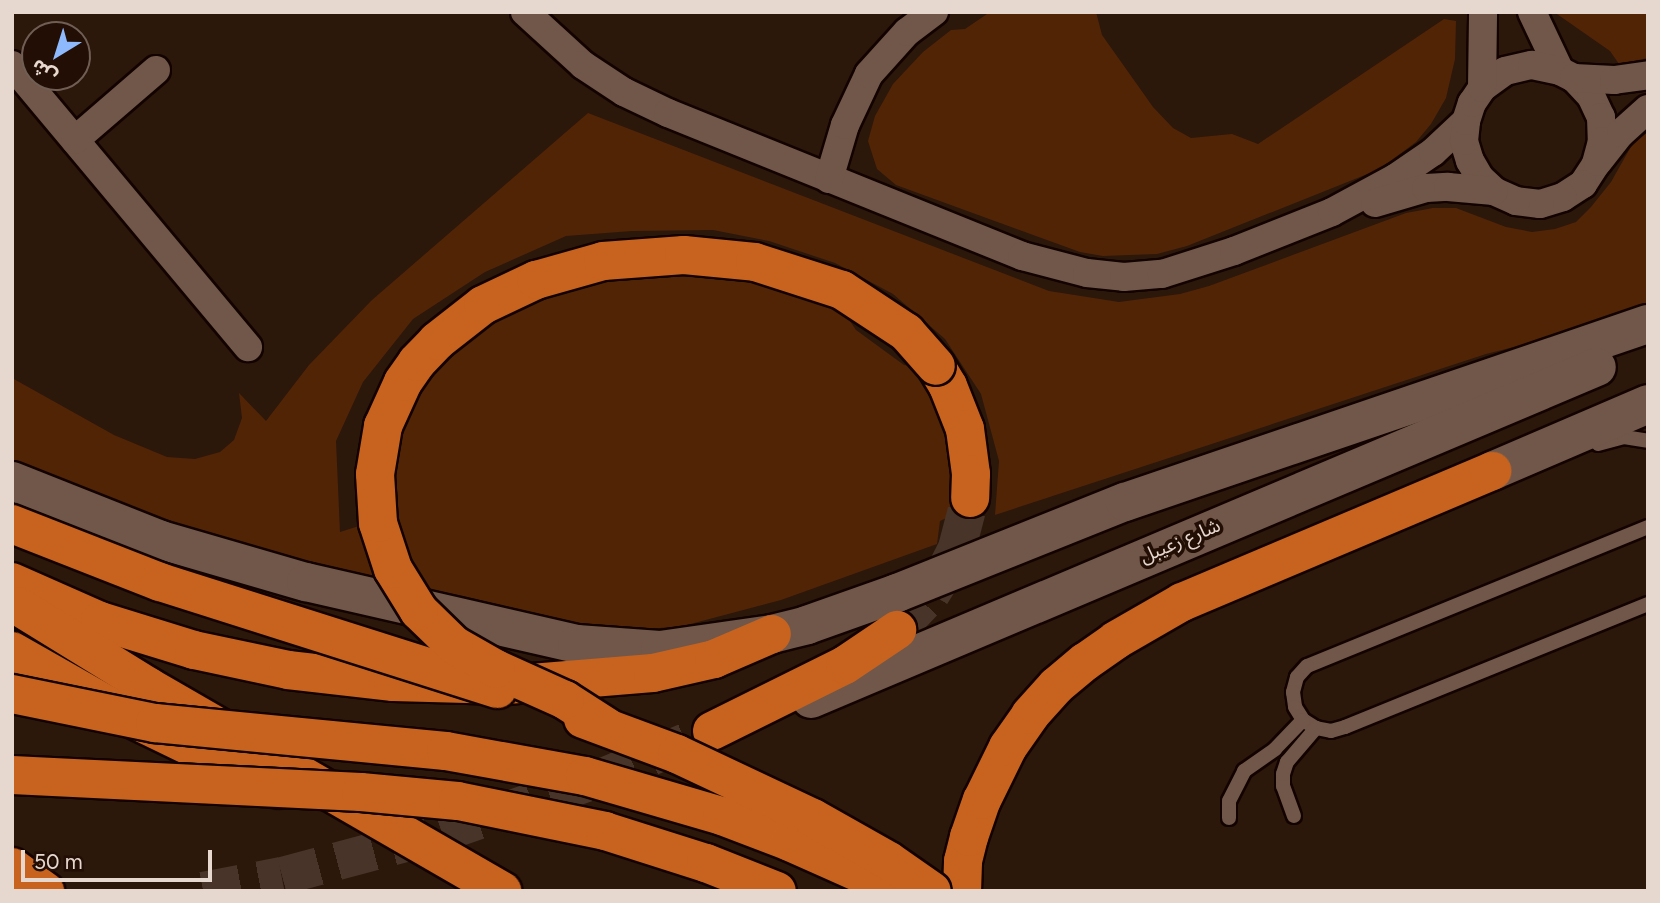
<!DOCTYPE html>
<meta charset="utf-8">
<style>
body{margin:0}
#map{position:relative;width:1660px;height:903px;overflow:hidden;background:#2c170b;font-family:Figtree,"Noto Sans Arabic",sans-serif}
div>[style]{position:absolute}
.green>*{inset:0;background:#512406}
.highway-tunnel>*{height:38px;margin-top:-19px;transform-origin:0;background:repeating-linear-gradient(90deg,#483428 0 38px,transparent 0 57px)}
.roads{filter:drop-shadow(2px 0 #130300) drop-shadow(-2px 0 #130300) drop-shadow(0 2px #130300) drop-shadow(0 -2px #130300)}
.lane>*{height:14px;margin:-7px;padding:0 7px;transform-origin:7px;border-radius:7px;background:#705749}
.street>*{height:28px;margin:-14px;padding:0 14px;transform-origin:14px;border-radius:14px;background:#705749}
.secondary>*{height:38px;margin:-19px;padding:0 19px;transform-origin:19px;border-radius:19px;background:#705749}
.highway>*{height:38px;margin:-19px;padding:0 19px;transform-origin:19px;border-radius:19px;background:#c7631f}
.bridges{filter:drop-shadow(2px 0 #130300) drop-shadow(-2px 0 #130300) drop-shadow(0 2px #130300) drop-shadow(0 -2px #130300)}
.highway-bridge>*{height:38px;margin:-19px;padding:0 19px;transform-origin:19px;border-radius:19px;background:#c7631f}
span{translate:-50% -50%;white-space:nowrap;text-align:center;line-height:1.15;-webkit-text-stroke:7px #220e04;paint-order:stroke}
.street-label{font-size:19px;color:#e6d7cf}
.frame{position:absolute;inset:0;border:14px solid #e6d7cf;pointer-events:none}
.north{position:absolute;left:21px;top:21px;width:70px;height:70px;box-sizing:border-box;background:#220e04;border:2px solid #705e55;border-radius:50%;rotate:218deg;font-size:19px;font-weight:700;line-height:28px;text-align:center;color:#e6d7cf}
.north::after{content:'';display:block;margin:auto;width:24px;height:32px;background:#8eb9fc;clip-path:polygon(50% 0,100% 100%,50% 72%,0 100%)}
.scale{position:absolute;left:21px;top:850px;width:191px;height:32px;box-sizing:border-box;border:4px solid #e6d7cf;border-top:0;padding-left:9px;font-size:21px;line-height:24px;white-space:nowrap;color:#e6d7cf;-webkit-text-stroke:5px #220e04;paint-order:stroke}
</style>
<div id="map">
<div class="green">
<i style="clip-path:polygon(990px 12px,1096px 12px,1102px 35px,1153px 107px,1173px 128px,1191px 138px,1232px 134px,1258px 144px,1444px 19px,1456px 21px,1455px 59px,1446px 98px,1431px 124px,1416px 142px,1380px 169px,1187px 246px,1157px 254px,1103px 256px,1080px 252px,896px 185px,877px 169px,868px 141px,875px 116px,893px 84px,923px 52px,951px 30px,965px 29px)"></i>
<i style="clip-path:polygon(1554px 12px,1648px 12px,1648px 58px,1619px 64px,1610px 51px)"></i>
<i style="clip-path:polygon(588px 113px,1049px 291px,1119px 302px,1180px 294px,1209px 286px,1406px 213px,1433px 208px,1456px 208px,1506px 227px,1532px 232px,1555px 229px,1576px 222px,1591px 207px,1611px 182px,1633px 143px,1648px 132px,1648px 307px,1602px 325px,1486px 354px,995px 515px,999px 461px,981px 394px,945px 339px,893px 294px,835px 263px,769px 241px,713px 230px,632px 231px,566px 236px,485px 272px,413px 319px,363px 382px,336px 441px,340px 532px,381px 519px,379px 482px,417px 381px,500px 314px,556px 290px,612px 277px,665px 271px,757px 278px,840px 306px,856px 330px,904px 365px,926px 369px,946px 406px,956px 476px,955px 514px,940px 521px,937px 544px,781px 600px,683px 626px,636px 630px,584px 625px,463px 596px,312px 567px,151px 517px,12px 460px,12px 378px,114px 435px,167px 457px,195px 459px,220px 452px,234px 440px,242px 418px,239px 393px,266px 421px,309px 365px,372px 300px)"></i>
</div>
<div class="highway-tunnel">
<i style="left:897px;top:630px;width:50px;rotate:-46.6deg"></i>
<i style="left:931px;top:594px;width:26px;rotate:-58deg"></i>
<i style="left:945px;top:572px;width:27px;rotate:-63deg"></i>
<i style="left:957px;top:548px;width:52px;rotate:-75.4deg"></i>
<i style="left:203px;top:891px;width:80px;rotate:-10.8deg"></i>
<i style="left:282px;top:876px;width:166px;rotate:-15deg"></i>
<i style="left:442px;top:833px;width:165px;rotate:-19.1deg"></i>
<i style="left:598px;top:779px;width:124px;rotate:-22.8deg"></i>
</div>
<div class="roads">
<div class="lane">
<i style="left:1598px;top:444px;width:27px;rotate:-15deg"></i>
<i style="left:1624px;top:437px;width:24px;rotate:9deg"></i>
<i style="left:1648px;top:527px;width:368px;rotate:157.8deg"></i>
<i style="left:1307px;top:666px;width:15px;rotate:132deg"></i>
<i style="left:1297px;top:677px;width:16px;rotate:105deg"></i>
<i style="left:1293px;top:692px;width:15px;rotate:82deg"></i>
<i style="left:1295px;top:707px;width:15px;rotate:58deg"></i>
<i style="left:1303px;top:720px;width:15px;rotate:32deg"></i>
<i style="left:1316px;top:728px;width:15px;rotate:11deg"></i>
<i style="left:1331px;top:731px;width:15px;rotate:-16deg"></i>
<i style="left:1345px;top:727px;width:327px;rotate:-22.1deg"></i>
<i style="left:1294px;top:816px;width:32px;rotate:-110deg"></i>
<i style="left:1283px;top:786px;width:12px;rotate:-90deg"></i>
<i style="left:1283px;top:774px;width:13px;rotate:-72deg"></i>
<i style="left:1287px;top:762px;width:45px;rotate:-49.5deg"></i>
<i style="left:1229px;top:818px;width:17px;rotate:-90deg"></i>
<i style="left:1229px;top:801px;width:34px;rotate:-63deg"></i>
<i style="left:1244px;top:771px;width:38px;rotate:-35deg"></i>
<i style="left:1275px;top:749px;width:40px;rotate:-46deg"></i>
</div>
<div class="street">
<i style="left:525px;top:12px;width:79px;rotate:42.4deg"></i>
<i style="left:583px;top:65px;width:49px;rotate:33.4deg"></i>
<i style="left:624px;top:92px;width:49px;rotate:25.5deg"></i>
<i style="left:668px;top:113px;width:382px;rotate:22deg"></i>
<i style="left:1022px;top:256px;width:67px;rotate:14.7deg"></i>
<i style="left:1087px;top:273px;width:37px;rotate:6deg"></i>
<i style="left:1124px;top:277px;width:38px;rotate:-5deg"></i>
<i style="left:1162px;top:274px;width:76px;rotate:-17.7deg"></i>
<i style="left:1234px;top:251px;width:105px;rotate:-21.7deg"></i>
<i style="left:1332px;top:212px;width:72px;rotate:-28.4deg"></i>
<i style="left:1395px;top:178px;width:46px;rotate:-34.4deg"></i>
<i style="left:1433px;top:152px;width:45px;rotate:-43.2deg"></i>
<i style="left:1532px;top:12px;width:65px;rotate:64.6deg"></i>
<i style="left:1560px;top:71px;width:16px;rotate:27deg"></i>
<i style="left:1574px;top:78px;width:25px;rotate:47deg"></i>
<i style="left:1591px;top:96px;width:23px;rotate:65deg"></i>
<i style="left:1601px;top:117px;width:24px;rotate:88deg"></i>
<i style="left:1602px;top:141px;width:24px;rotate:105deg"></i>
<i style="left:1596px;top:164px;width:24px;rotate:123deg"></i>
<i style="left:1583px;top:184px;width:24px;rotate:147deg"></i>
<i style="left:1563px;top:197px;width:24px;rotate:163deg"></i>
<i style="left:1540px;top:204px;width:24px;rotate:-173deg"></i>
<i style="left:1516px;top:201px;width:24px;rotate:-156deg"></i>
<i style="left:1494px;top:191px;width:19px;rotate:-137deg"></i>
<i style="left:1480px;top:178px;width:20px;rotate:-120deg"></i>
<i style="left:1470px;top:161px;width:21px;rotate:-107deg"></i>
<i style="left:1464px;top:141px;width:20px;rotate:-84deg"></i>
<i style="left:1466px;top:121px;width:19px;rotate:-72deg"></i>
<i style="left:1472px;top:103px;width:18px;rotate:-56deg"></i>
<i style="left:1482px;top:88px;width:29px;rotate:-36deg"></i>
<i style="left:1505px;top:71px;width:28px;rotate:-13deg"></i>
<i style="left:1532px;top:65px;width:29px;rotate:12deg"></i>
<i style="left:12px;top:65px;width:368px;rotate:50.1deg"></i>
<i style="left:1574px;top:78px;width:40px;rotate:2.9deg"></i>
<i style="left:1614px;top:80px;width:34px;rotate:-8deg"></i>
<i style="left:1482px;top:88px;width:76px;rotate:-89.2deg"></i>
<i style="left:75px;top:140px;width:107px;rotate:-40.8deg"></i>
<i style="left:1598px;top:162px;width:37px;rotate:-52deg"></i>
<i style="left:1621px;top:133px;width:36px;rotate:-42deg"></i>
<i style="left:829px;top:179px;width:56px;rotate:-73.5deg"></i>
<i style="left:845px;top:125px;width:56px;rotate:-64.8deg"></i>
<i style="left:869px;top:74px;width:57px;rotate:-47.9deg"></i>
<i style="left:907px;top:32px;width:34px;rotate:-37deg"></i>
<i style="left:1375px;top:203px;width:53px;rotate:-16.4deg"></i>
<i style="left:1426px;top:188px;width:22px;rotate:-3deg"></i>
<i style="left:1448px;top:187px;width:46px;rotate:5deg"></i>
</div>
<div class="secondary">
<i style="left:1492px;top:471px;width:170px;rotate:-23.2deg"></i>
<i style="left:12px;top:481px;width:160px;rotate:21.6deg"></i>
<i style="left:161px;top:540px;width:151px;rotate:16.2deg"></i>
<i style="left:306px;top:582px;width:278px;rotate:12.9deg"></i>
<i style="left:577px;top:644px;width:83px;rotate:4.1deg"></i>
<i style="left:660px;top:650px;width:113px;rotate:-8.1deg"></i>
<i style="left:772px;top:634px;width:36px;rotate:-14deg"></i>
<i style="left:807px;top:625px;width:96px;rotate:-19.6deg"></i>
<i style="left:897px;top:593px;width:245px;rotate:-21.8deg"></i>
<i style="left:1125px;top:502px;width:552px;rotate:-18.8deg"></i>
<i style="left:811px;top:699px;width:853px;rotate:-22.9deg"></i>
</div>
<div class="highway">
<i style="left:936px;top:366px;width:23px;rotate:59deg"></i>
<i style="left:948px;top:386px;width:46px;rotate:68.4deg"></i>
<i style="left:965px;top:429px;width:45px;rotate:82.4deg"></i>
<i style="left:971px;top:474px;width:24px;rotate:92deg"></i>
<i style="left:12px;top:582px;width:96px;rotate:23.9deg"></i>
<i style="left:100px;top:621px;width:98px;rotate:17.1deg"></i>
<i style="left:194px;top:650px;width:96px;rotate:12deg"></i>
<i style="left:288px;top:670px;width:106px;rotate:6.5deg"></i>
<i style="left:393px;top:682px;width:114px;rotate:1.5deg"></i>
<i style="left:507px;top:685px;width:146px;rotate:-4.7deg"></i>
<i style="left:653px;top:673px;width:63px;rotate:-12.9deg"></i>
<i style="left:714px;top:659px;width:63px;rotate:-23.3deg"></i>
<i style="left:18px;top:606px;width:154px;rotate:31.7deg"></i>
<i style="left:149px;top:687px;width:408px;rotate:30deg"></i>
<i style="left:12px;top:651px;width:128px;rotate:29.6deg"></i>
<i style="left:123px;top:714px;width:172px;rotate:25.8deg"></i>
<i style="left:712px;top:731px;width:148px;rotate:-26.4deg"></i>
<i style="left:845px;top:665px;width:63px;rotate:-33.9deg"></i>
<i style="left:12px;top:867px;width:41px;rotate:36deg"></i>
<i style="left:962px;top:891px;width:30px;rotate:-88deg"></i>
<i style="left:963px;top:861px;width:25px;rotate:-76deg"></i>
<i style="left:969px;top:837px;width:39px;rotate:-71deg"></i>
<i style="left:982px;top:800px;width:59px;rotate:-63.9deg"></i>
<i style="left:1008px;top:747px;width:39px;rotate:-55deg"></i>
<i style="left:1030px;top:715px;width:39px;rotate:-48deg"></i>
<i style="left:1056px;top:686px;width:38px;rotate:-40deg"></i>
<i style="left:1085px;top:662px;width:38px;rotate:-35deg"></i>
<i style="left:1116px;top:640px;width:76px;rotate:-29.9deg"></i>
<i style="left:1182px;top:602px;width:337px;rotate:-22.9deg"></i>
</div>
</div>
<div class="bridges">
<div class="highway-bridge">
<i style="left:12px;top:524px;width:159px;rotate:21.4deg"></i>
<i style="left:160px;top:582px;width:354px;rotate:17.6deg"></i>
<i style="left:12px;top:694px;width:146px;rotate:11.5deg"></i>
<i style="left:155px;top:723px;width:292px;rotate:5.5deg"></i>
<i style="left:446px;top:751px;width:141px;rotate:10.2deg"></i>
<i style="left:585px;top:776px;width:143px;rotate:16.3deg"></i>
<i style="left:722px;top:816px;width:73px;rotate:20.9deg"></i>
<i style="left:790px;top:842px;width:111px;rotate:24deg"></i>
<i style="left:583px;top:719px;width:100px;rotate:20.4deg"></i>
<i style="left:677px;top:754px;width:150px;rotate:25.2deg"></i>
<i style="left:813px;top:818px;width:87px;rotate:29.5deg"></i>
<i style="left:889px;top:861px;width:52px;rotate:34.9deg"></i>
<i style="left:607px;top:727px;width:50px;rotate:-147.3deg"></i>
<i style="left:565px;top:700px;width:76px;rotate:-155.8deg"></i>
<i style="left:496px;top:669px;width:48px;rotate:-150.3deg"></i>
<i style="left:454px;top:645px;width:49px;rotate:-135.8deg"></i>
<i style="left:419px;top:611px;width:49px;rotate:-121.8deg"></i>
<i style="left:393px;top:569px;width:48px;rotate:-108.1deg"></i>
<i style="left:378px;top:523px;width:49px;rotate:-93.5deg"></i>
<i style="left:375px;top:474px;width:49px;rotate:-80.5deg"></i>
<i style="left:383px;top:426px;width:48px;rotate:-65.6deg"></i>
<i style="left:403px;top:382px;width:24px;rotate:-55deg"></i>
<i style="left:417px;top:362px;width:29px;rotate:-46deg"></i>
<i style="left:437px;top:341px;width:58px;rotate:-38deg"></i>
<i style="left:483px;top:305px;width:59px;rotate:-25.3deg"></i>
<i style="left:536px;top:280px;width:70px;rotate:-15.8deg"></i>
<i style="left:603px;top:261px;width:81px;rotate:-4.2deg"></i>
<i style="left:684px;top:255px;width:71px;rotate:5.6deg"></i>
<i style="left:755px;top:262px;width:91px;rotate:17.8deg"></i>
<i style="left:842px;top:290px;width:77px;rotate:33.3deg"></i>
<i style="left:906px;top:332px;width:45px;rotate:48.6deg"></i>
<i style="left:12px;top:775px;width:349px;rotate:2.8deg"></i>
<i style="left:361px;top:792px;width:97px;rotate:5.3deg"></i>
<i style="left:458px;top:801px;width:150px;rotate:11.5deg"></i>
<i style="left:605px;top:831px;width:106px;rotate:17.6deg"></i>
<i style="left:706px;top:863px;width:76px;rotate:21.5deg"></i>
</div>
</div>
<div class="street-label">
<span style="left:1180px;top:541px;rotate:-23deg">شارع زعيبل</span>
</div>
<div class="frame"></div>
<div class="north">ش</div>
<div class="scale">50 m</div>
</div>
